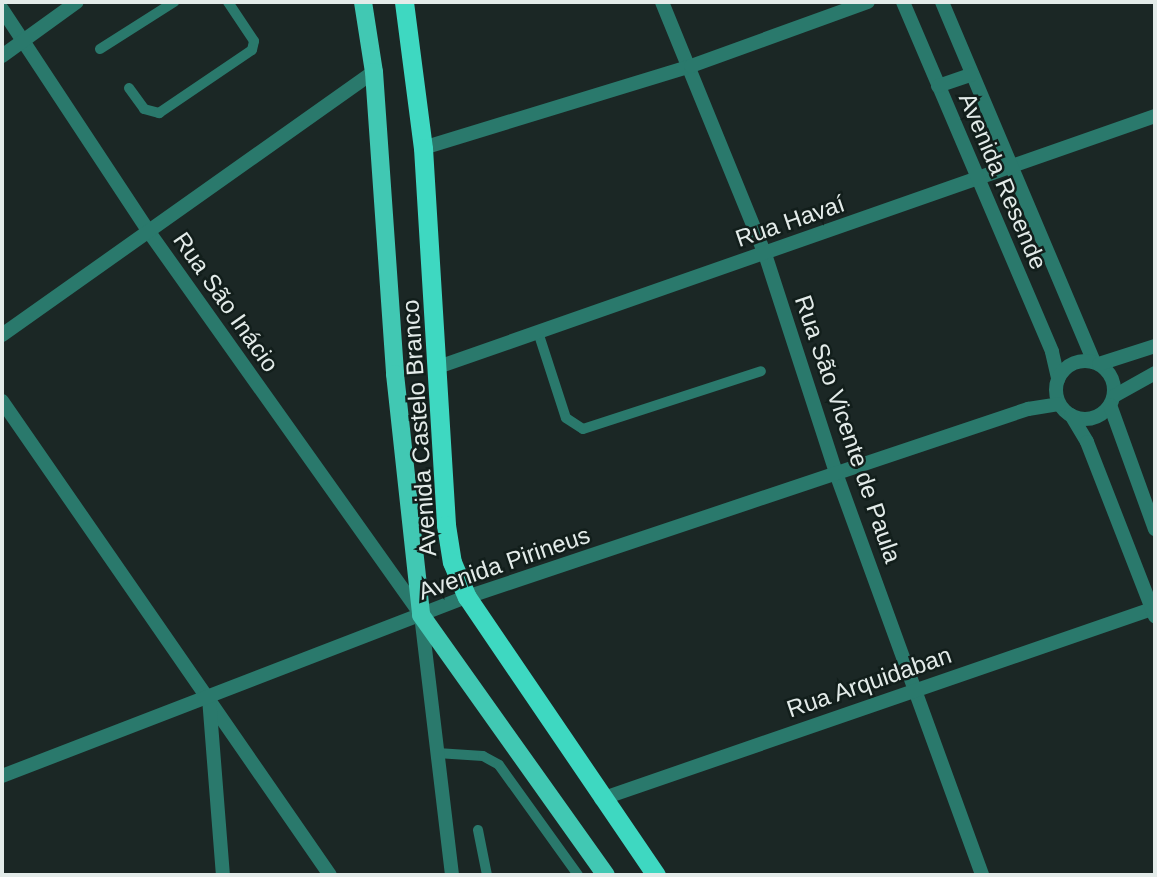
<!DOCTYPE html>
<meta charset="utf-8">
<style>
body{margin:0}
#map{position:relative;width:1157px;height:877px;overflow:hidden;background:#1b2725;font-family:Helvetica,sans-serif}
div>[style]{position:absolute}
.service>*{height:10px;margin:-5px;padding:0 5px;transform-origin:5px;border-radius:5px;background:#2a796c}
.minor>*{height:14px;margin:-7px;padding:0 7px;transform-origin:7px;border-radius:7px;background:#2a796c}
.tertiary>*{height:14px;margin:-7px;padding:0 7px;transform-origin:7px;border-radius:7px;background:#2a796c}
.tertiary>.ring{margin:-7px;padding:0;box-sizing:content-box;background:none;border:14px solid #2a796c;border-radius:50%}
.primary>*{height:18px;margin:-9px;padding:0 9px;transform-origin:9px;border-radius:9px;background:#41c8b3}
.trunk>*{height:19px;margin:-9.5px;padding:0 9.5px;transform-origin:9.5px;border-radius:9.5px;background:#3ed8c1}
span{translate:-50% -50%;white-space:nowrap;text-align:center;line-height:1.15;-webkit-text-stroke:5px #121e1b;paint-order:stroke}
.street-label{font-size:24px;color:#e3ebe9}
.frame{position:absolute;inset:0;border:4px solid #e3ebe9;pointer-events:none}
</style>
<div id="map">
<div class="service">
<i style="left:100px;top:49px;width:88px;rotate:-32.4deg"></i>
<i style="left:129px;top:88px;width:26px;rotate:54deg"></i>
<i style="left:144px;top:109px;width:16px;rotate:15deg"></i>
<i style="left:159px;top:113px;width:112px;rotate:-34.1deg"></i>
<i style="left:252px;top:50px;width:9px;rotate:-77deg"></i>
<i style="left:254px;top:41px;width:47px;rotate:-123.7deg"></i>
<i style="left:538px;top:332px;width:90px;rotate:72deg"></i>
<i style="left:566px;top:418px;width:20px;rotate:33deg"></i>
<i style="left:583px;top:429px;width:187px;rotate:-18deg"></i>
<i style="left:437px;top:753px;width:46px;rotate:3.7deg"></i>
<i style="left:483px;top:756px;width:18px;rotate:29deg"></i>
<i style="left:499px;top:765px;width:135px;rotate:54.3deg"></i>
<i style="left:478px;top:830px;width:46px;rotate:78.7deg"></i>
</div>
<div class="minor">
<i style="left:662px;top:2px;width:272px;rotate:67.8deg"></i>
<i style="left:765px;top:254px;width:233px;rotate:72deg"></i>
<i style="left:837px;top:476px;width:425px;rotate:70deg"></i>
<i style="left:2px;top:9px;width:267px;rotate:56.6deg"></i>
<i style="left:149px;top:232px;width:470px;rotate:54.6deg"></i>
<i style="left:421px;top:615px;width:262px;rotate:83.2deg"></i>
<i style="left:423px;top:148px;width:280px;rotate:-17deg"></i>
<i style="left:691px;top:66px;width:188px;rotate:-19.9deg"></i>
<i style="left:2px;top:335px;width:456px;rotate:-35.3deg"></i>
<i style="left:438px;top:367px;width:760px;rotate:-19.29deg"></i>
<i style="left:2px;top:401px;width:576px;rotate:55.32deg"></i>
<i style="left:209px;top:698px;width:178px;rotate:85.5deg"></i>
<i style="left:601px;top:799px;width:583px;rotate:-19.03deg"></i>
</div>
<div class="tertiary">
<i style="left:903px;top:2px;width:380px;rotate:66.9deg"></i>
<i style="left:1052px;top:352px;width:28px;rotate:77deg"></i>
<i style="left:942px;top:2px;width:391px;rotate:67.1deg"></i>
<i style="left:2px;top:56px;width:92px;rotate:-35.8deg"></i>
<i style="left:938px;top:86px;width:36px;rotate:-19deg"></i>
<i class="ring" style="left:1056px;top:361px;width:44px;height:44px"></i>
<i style="left:1099px;top:364px;width:59px;rotate:-17.8deg"></i>
<i style="left:1114px;top:396px;width:47px;rotate:-29.3deg"></i>
<i style="left:1110px;top:405px;width:132px;rotate:70.1deg"></i>
<i style="left:1071px;top:415px;width:31px;rotate:59deg"></i>
<i style="left:1087px;top:442px;width:187px;rotate:68.7deg"></i>
<i style="left:2px;top:776px;width:498px;rotate:-21.1deg"></i>
<i style="left:467px;top:597px;width:592px;rotate:-18.53deg"></i>
<i style="left:1028px;top:409px;width:31px;rotate:-9deg"></i>
</div>
<div class="primary">
<i style="left:363px;top:2px;width:71px;rotate:81.1deg"></i>
<i style="left:374px;top:72px;width:303px;rotate:86deg"></i>
<i style="left:395px;top:374px;width:242px;rotate:83.8deg"></i>
<i style="left:421px;top:615px;width:319px;rotate:54.6deg"></i>
</div>
<div class="trunk">
<i style="left:404px;top:2px;width:147px;rotate:82.6deg"></i>
<i style="left:423px;top:148px;width:378px;rotate:86.5deg"></i>
<i style="left:446px;top:525px;width:37px;rotate:81deg"></i>
<i style="left:452px;top:562px;width:38px;rotate:67deg"></i>
<i style="left:467px;top:597px;width:336px;rotate:55.8deg"></i>
</div>
<div class="street-label">
<span style="left:1003px;top:181px;rotate:67deg">Avenida Resende</span>
<span style="left:790px;top:221px;rotate:-19deg">Rua Havaí</span>
<span style="left:226px;top:302px;rotate:55deg">Rua São Inácio</span>
<span style="left:419px;top:428px;rotate:-94deg">Avenida Castelo Branco</span>
<span style="left:848px;top:429px;rotate:71deg">Rua São Vicente de Paula</span>
<span style="left:504px;top:563px;rotate:-19deg">Avenida Pirineus</span>
<span style="left:869px;top:682px;rotate:-19deg">Rua Arquidaban</span>
</div>
<div class="frame"></div>
</div>
